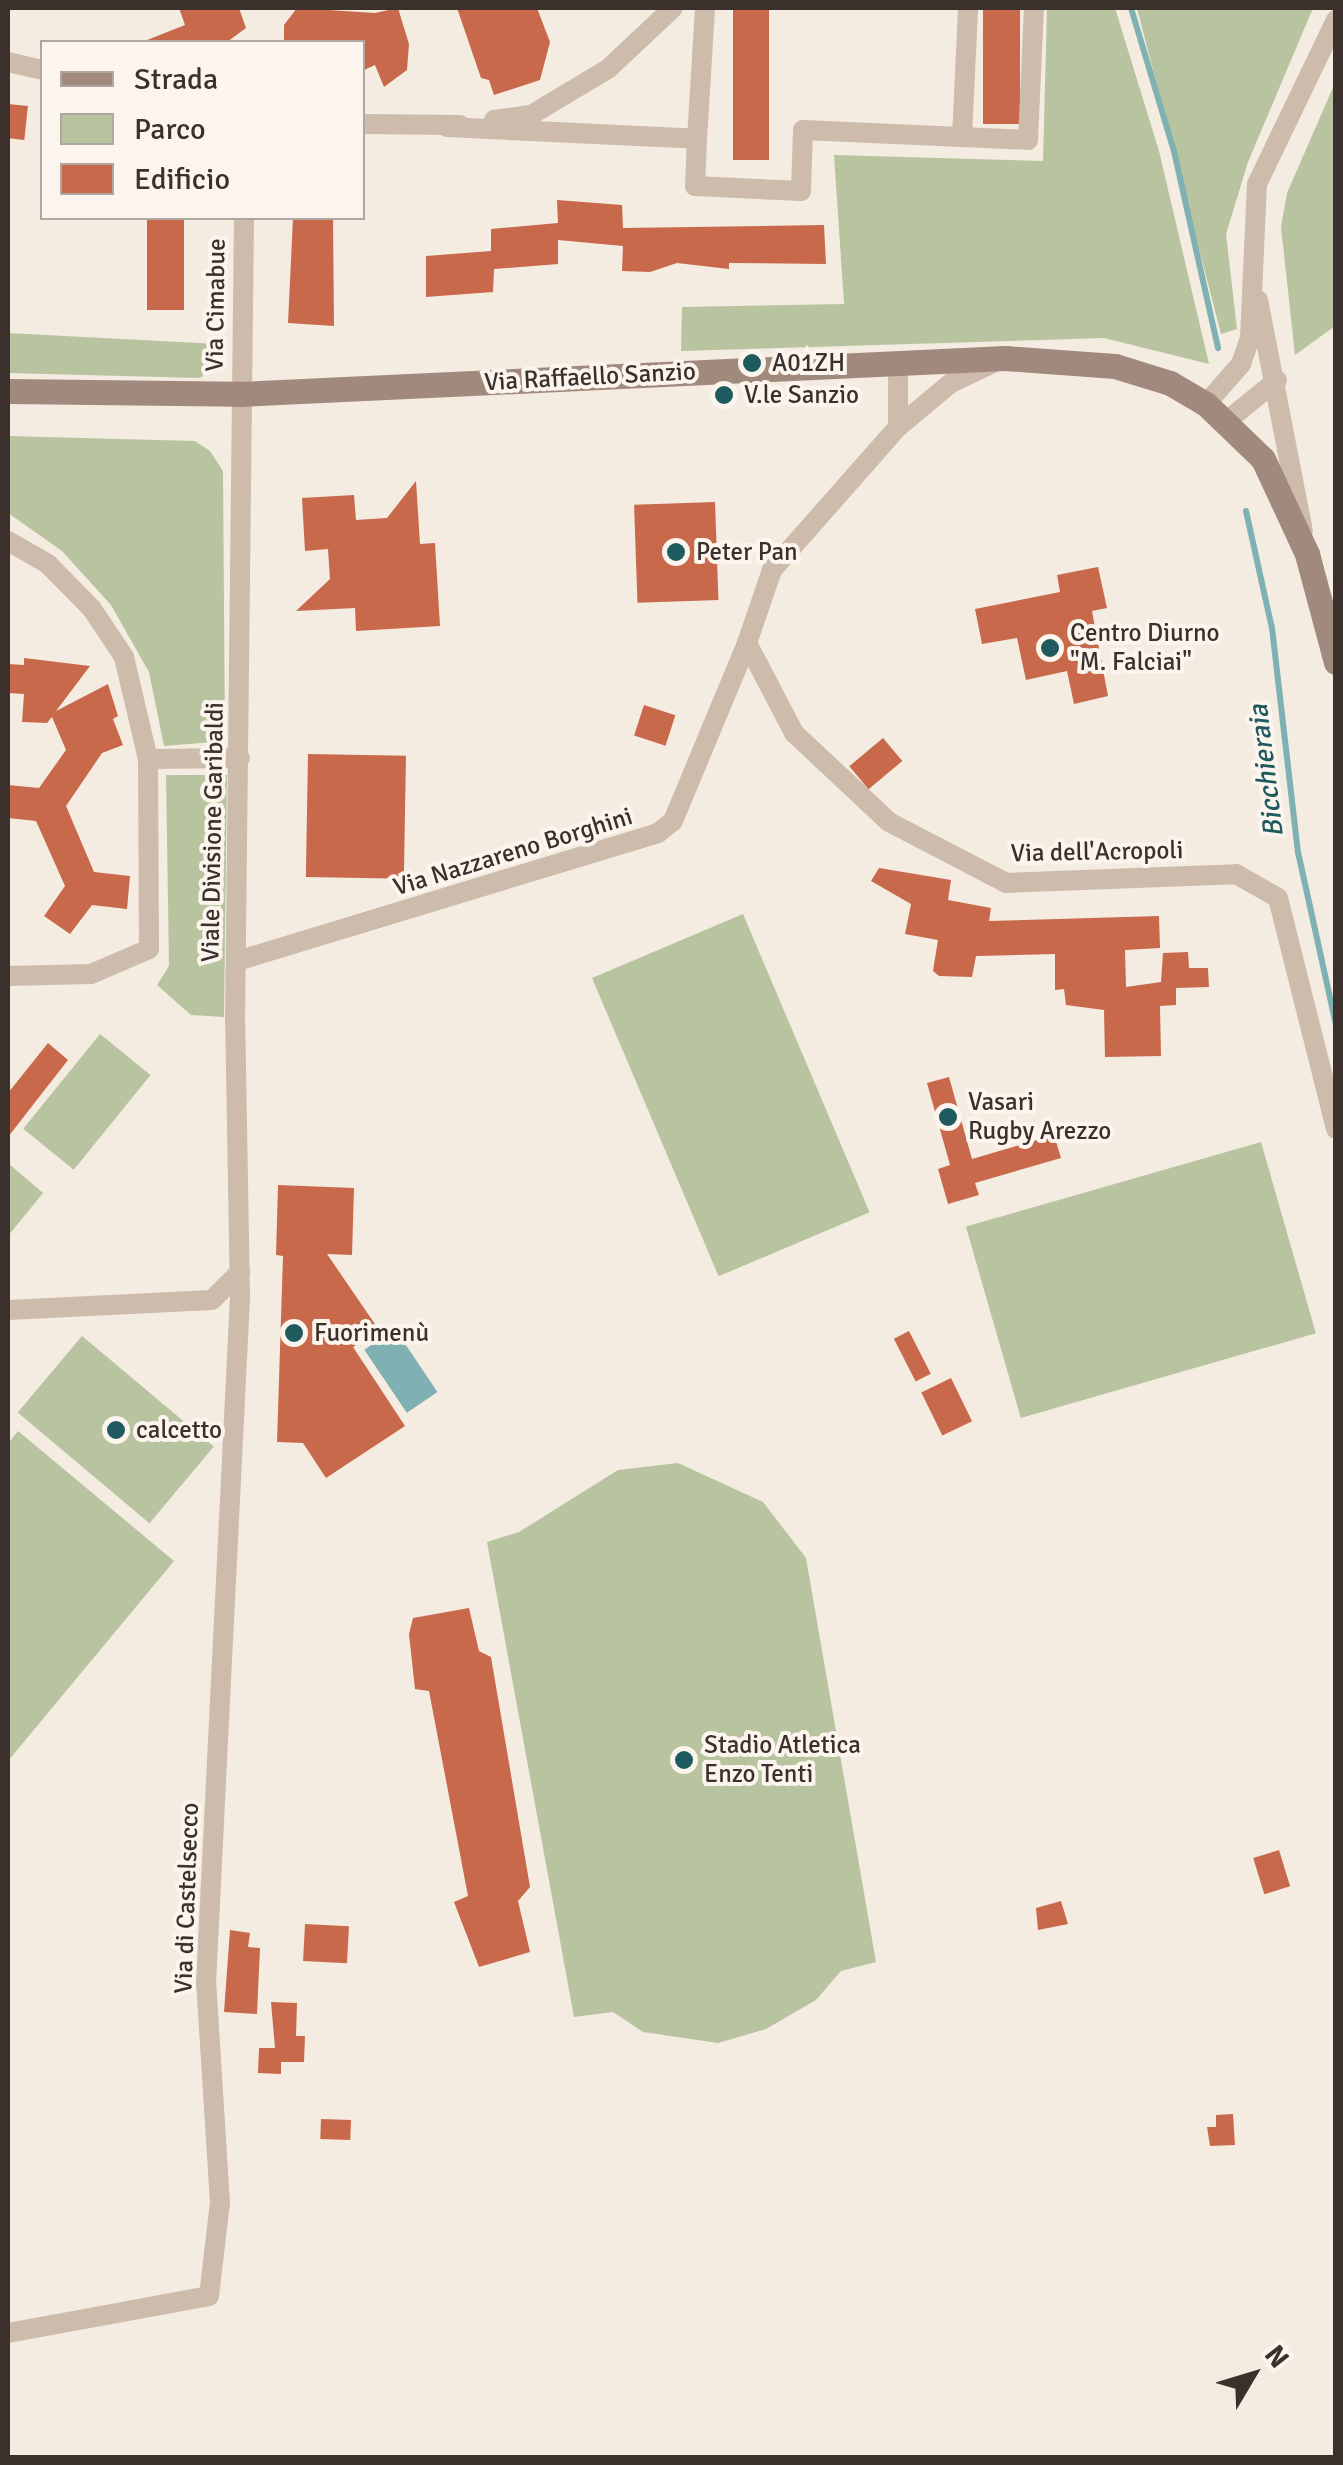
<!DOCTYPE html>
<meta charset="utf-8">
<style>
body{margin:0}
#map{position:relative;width:1343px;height:2465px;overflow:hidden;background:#f4ebe1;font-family:Signika,sans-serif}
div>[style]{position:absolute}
.green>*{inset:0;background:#b8c4a0;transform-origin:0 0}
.water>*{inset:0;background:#7fb0b2;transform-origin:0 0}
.stream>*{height:6px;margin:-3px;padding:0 3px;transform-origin:3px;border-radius:3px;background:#7fb0b2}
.building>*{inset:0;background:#c8694b;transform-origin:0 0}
.street>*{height:20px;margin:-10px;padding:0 10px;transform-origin:10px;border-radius:10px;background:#cdbbac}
.secondary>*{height:25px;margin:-12.5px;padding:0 12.5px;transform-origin:12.5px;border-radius:12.5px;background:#a18a7d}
.dots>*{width:28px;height:28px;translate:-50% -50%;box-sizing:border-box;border:5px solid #fbf5ee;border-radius:50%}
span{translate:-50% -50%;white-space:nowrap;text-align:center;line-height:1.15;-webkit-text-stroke:8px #fbf5ee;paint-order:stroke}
.street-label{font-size:25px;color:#3b302b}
.poi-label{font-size:25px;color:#3b302b}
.left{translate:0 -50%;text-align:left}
.water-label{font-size:28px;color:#1f5a5e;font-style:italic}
.frame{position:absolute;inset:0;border:10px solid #3b302b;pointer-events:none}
.legend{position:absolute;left:40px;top:40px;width:325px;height:180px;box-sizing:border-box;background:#fbf5ee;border:2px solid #aea6a0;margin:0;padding:12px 18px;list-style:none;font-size:30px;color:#3b302b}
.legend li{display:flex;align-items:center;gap:20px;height:50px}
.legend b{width:50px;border:2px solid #aea6a0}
.north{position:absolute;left:1203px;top:2325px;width:100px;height:100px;-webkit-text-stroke:8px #fbf5ee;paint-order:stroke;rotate:52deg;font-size:28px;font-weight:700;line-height:40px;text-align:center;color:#3b302b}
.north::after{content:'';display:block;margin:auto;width:35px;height:45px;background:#3b302b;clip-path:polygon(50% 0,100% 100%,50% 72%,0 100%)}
</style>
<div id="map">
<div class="green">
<i style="clip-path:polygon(1047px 8px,1115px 8px,1159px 151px,1209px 364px,1104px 338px,681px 351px,682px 307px,844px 304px,834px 155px,1043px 161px)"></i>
<i style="clip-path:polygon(1137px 8px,1313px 8px,1248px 162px,1226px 234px,1237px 329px,1221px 334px)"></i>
<i style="clip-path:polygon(1335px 83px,1335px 326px,1295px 355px,1281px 227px,1287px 193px)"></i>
<i style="clip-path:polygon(8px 333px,218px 344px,214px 371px,199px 378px,8px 373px)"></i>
<i style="clip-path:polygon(8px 436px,195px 441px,210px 451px,223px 471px,225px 741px,164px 746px,149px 672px,111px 605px,62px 551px,8px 513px)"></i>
<i style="clip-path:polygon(166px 775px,227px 775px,224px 1017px,191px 1015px,157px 985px,169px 966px)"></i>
<i style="left:743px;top:914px;width:324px;height:164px;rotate:67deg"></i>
<i style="left:100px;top:1034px;width:65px;height:122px;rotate:39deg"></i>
<i style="left:1261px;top:1142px;width:199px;height:307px;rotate:74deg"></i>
<i style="clip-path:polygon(8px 1163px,43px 1193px,8px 1236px)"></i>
<i style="left:82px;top:1336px;width:172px;height:100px;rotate:40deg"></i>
<i style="clip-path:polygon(18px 1431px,174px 1561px,8px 1761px,8px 1444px)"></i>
<i style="clip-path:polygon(678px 1463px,763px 1502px,806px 1558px,876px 1962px,841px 1971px,816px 2000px,766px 2029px,718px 2043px,643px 2032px,613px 2012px,574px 2017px,487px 1542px,519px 1532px,618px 1470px)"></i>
</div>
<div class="water">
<i style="left:395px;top:1329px;width:76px;height:37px;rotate:56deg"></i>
</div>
<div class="stream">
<i style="left:1131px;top:8px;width:149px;rotate:73.3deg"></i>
<i style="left:1174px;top:151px;width:202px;rotate:77.4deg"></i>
<i style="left:1246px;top:511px;width:120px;rotate:77.5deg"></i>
<i style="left:1272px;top:628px;width:226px;rotate:83.4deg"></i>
<i style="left:1298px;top:852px;width:177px;rotate:77.6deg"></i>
</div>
<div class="building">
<i style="clip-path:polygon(179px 8px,239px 8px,246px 28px,227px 42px,142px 42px,185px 25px)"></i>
<i style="clip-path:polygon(297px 8px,375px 13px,398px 8px,409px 44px,407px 70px,384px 87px,375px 65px,362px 71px,362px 42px,284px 42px,284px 25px)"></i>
<i style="clip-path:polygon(457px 8px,537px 8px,550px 42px,540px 80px,494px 95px,489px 80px,481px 78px)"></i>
<i style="left:733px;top:8px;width:36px;height:152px"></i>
<i style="left:983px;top:8px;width:37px;height:116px"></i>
<i style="left:8px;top:104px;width:20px;height:34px;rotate:6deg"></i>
<i style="clip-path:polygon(557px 200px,622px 205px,623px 228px,824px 225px,826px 264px,729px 263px,729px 269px,677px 263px,650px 272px,622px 271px,623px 246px,558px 240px,558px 264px,494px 269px,493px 292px,426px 297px,426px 256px,491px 251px,491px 229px,558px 223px)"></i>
<i style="left:147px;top:218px;width:37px;height:92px"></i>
<i style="clip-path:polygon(293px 218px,333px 218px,334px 326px,288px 323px)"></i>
<i style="clip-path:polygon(416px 481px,420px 544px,435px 543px,440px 626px,356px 631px,355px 608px,296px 611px,330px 579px,328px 549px,305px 551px,302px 498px,354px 495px,356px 520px,387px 518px)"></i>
<i style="left:715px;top:502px;width:98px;height:81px;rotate:88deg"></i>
<i style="clip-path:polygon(1098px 567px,1107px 608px,1092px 611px,1108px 696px,1074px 704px,1067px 671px,1026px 680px,1017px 638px,982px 644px,975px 609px,1060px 592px,1057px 575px)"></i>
<i style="clip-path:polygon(24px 658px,90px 666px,56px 711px,108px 684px,118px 716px,113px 719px,123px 745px,102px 753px,66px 806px,94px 872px,130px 876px,127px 909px,92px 905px,70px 934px,44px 916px,65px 886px,36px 821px,8px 818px,8px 785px,39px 788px,66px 750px,52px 717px,47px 723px,22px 722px,24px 694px,8px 693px,8px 664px,24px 665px)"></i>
<i style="left:644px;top:705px;width:33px;height:32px;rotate:18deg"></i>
<i style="left:883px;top:738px;width:30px;height:44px;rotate:50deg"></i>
<i style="left:308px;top:754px;width:98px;height:123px;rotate:1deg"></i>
<i style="clip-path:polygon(879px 868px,951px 880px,948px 900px,991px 908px,989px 921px,1159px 916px,1160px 948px,1125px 950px,1126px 987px,1161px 982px,1163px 953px,1188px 952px,1189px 968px,1208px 968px,1209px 987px,1176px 988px,1176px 1005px,1160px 1006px,1161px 1056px,1105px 1057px,1104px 1010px,1066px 1005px,1064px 989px,1055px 990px,1055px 954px,976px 956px,972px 977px,939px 976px,933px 971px,938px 940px,905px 934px,911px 904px,871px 881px)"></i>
<i style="clip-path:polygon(48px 1043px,68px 1060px,8px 1137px,8px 1093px)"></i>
<i style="clip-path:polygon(949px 1077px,972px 1159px,1054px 1135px,1061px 1158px,975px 1183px,979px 1195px,948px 1204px,938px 1169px,950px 1165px,927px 1083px)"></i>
<i style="clip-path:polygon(278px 1185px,354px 1188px,352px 1255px,327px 1254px,379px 1330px,353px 1347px,405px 1426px,326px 1478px,303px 1443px,277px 1442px,283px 1256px,276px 1255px)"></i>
<i style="left:909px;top:1331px;width:48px;height:17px;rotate:63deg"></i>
<i style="left:951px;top:1378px;width:48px;height:33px;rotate:64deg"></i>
<i style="clip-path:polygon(469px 1608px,479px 1651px,491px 1657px,530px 1887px,518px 1901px,530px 1952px,479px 1967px,454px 1902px,468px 1896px,429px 1691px,415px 1689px,409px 1634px,413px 1618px)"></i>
<i style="left:1279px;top:1850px;width:38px;height:27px;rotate:73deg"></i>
<i style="clip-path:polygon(1061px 1901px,1068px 1924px,1038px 1930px,1036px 1908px)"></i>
<i style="left:305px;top:1924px;width:44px;height:37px;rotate:3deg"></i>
<i style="clip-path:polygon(230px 1930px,250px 1933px,248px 1947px,260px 1948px,257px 2014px,224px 2012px)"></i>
<i style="clip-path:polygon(271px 2002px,297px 2003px,296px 2036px,305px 2036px,304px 2062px,281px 2062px,281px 2074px,258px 2073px,259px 2048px,275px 2048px)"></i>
<i style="clip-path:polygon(1233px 2114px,1235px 2145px,1210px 2146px,1207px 2127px,1216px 2127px,1216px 2115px)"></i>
<i style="left:321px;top:2119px;width:30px;height:20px;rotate:2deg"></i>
</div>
<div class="street">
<i style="left:8px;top:62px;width:35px;rotate:13deg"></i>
<i style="left:494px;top:120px;width:37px;rotate:-8deg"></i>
<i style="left:531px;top:115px;width:90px;rotate:-30.9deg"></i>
<i style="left:608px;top:69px;width:89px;rotate:-43.2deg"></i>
<i style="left:362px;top:124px;width:98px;rotate:0.6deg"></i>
<i style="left:447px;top:127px;width:250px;rotate:2.7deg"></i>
<i style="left:697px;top:139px;width:47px;rotate:92.4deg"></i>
<i style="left:695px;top:186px;width:106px;rotate:2.7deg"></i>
<i style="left:801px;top:191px;width:61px;rotate:-88.1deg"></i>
<i style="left:803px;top:130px;width:225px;rotate:2.5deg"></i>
<i style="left:1028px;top:140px;width:132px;rotate:-87.4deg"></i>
<i style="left:962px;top:137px;width:129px;rotate:-87.3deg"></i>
<i style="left:697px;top:139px;width:131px;rotate:-86.5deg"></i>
<i style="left:1258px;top:300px;width:235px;rotate:79deg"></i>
<i style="left:898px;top:363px;width:64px;rotate:90deg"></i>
<i style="left:898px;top:427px;width:191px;rotate:131.4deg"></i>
<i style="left:772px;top:570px;width:77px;rotate:108.9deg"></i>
<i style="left:747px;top:643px;width:102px;rotate:62.4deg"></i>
<i style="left:794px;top:733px;width:130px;rotate:43.1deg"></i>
<i style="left:889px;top:822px;width:132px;rotate:27.5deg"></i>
<i style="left:1006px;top:883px;width:230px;rotate:-2.2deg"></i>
<i style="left:1236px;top:874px;width:48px;rotate:29.7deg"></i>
<i style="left:1278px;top:898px;width:238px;rotate:75.9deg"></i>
<i style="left:1206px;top:404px;width:53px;rotate:-48.8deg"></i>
<i style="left:1241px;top:364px;width:28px;rotate:-71deg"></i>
<i style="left:1250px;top:338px;width:154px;rotate:-87.4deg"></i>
<i style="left:1257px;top:184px;width:182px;rotate:-64.3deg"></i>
<i style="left:1228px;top:420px;width:63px;rotate:-39.2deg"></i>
<i style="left:898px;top:427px;width:69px;rotate:-39.7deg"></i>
<i style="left:951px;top:383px;width:49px;rotate:-25.5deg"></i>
<i style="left:8px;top:541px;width:46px;rotate:29.9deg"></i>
<i style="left:48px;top:564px;width:63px;rotate:45.6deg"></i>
<i style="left:92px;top:609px;width:58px;rotate:56.3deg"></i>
<i style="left:124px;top:657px;width:105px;rotate:76.8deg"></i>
<i style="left:148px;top:759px;width:92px;rotate:-0.6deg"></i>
<i style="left:237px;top:961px;width:440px;rotate:-16.9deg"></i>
<i style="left:658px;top:833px;width:19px;rotate:-39deg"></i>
<i style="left:673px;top:821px;width:193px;rotate:-67.4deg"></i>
<i style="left:8px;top:976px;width:83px;rotate:-1.4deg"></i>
<i style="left:91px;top:974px;width:63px;rotate:-23.3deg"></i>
<i style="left:149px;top:949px;width:190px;rotate:-90.3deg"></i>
<i style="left:8px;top:1310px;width:204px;rotate:-2.8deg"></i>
<i style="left:212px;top:1300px;width:40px;rotate:-45deg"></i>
<i style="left:8px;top:2333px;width:204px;rotate:-10.4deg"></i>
<i style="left:209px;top:2296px;width:94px;rotate:-83.3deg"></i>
<i style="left:220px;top:2203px;width:220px;rotate:-93.6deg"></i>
<i style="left:206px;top:1983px;width:687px;rotate:-87.16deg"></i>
<i style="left:240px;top:1297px;width:274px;rotate:-91deg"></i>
<i style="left:235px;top:1023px;width:805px;rotate:-89.36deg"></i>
</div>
<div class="secondary">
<i style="left:8px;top:391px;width:231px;rotate:0.7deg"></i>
<i style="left:239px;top:394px;width:767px;rotate:-2.69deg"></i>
<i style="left:1005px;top:358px;width:110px;rotate:4.2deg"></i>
<i style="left:1115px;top:366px;width:58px;rotate:17.2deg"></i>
<i style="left:1170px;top:383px;width:42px;rotate:30.3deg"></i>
<i style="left:1206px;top:404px;width:79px;rotate:44deg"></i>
<i style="left:1263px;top:459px;width:105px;rotate:65.1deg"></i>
<i style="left:1307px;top:554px;width:112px;rotate:75deg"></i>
</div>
<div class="dots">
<i style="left:752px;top:363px;background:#1f5a5e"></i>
<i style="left:724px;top:395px;background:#1f5a5e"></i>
<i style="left:676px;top:552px;background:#1f5a5e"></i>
<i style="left:1050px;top:648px;background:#1f5a5e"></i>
<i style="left:948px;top:1117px;background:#1f5a5e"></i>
<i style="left:294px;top:1333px;background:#1f5a5e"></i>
<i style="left:116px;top:1430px;background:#1f5a5e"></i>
<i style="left:684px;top:1760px;background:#1f5a5e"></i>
</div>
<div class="street-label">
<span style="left:216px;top:305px;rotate:-89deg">Via Cimabue</span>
<span style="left:590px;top:377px;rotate:-3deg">Via Raffaello Sanzio</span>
<span style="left:213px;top:832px;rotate:-89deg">Viale Divisione Garibaldi</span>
<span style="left:513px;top:852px;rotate:-17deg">Via Nazzareno Borghini</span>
<span style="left:1097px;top:852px;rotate:-1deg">Via dell'Acropoli</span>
<span style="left:187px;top:1898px;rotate:-88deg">Via di Castelsecco</span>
</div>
<div class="poi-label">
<span class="left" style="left:772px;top:363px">A01ZH</span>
<span class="left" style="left:744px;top:395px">V.le Sanzio</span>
<span class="left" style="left:696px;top:552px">Peter Pan</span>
<span class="left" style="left:1070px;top:648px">Centro Diurno<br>"M. Falciai"</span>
<span class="left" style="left:968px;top:1117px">Vasari<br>Rugby Arezzo</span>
<span class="left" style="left:314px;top:1333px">Fuorimenù</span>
<span class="left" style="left:136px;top:1430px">calcetto</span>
<span class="left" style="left:704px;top:1760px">Stadio Atletica<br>Enzo Tenti</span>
</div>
<div class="water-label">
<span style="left:1266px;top:771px;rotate:-97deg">Bicchieraia</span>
</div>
<div class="frame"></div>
<ul class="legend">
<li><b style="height:12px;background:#a18a7d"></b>Strada</li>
<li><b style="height:28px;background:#b8c4a0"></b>Parco</li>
<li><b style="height:28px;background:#c8694b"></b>Edificio</li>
</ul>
<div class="north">N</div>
</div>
